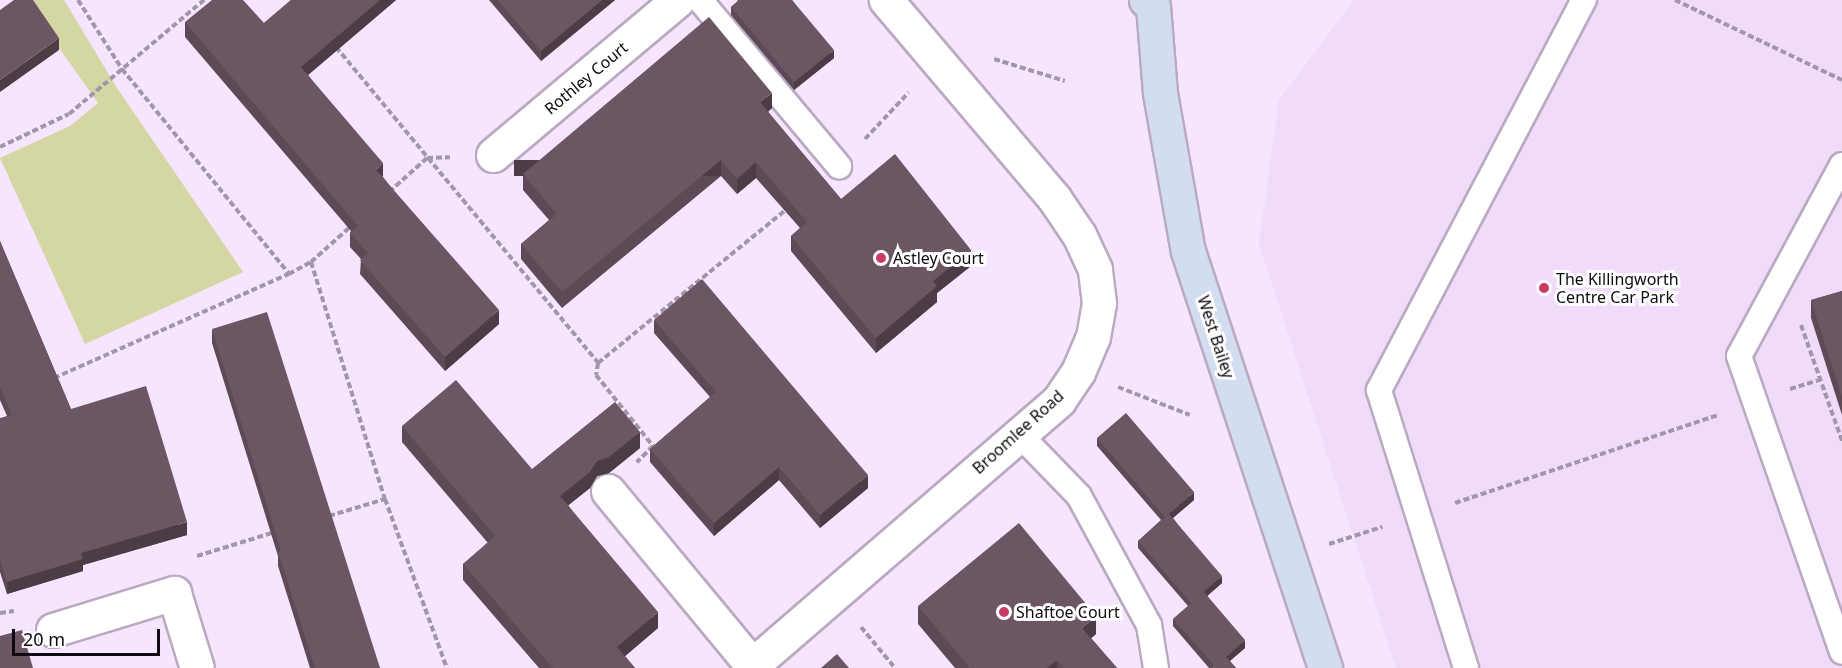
<!DOCTYPE html>
<style>
body{margin:0}
#map{position:relative;width:1842px;height:668px;overflow:hidden;background:#f5e5fe;font-family:"Noto Sans",sans-serif}
div>[style]{position:absolute}
.built>*{inset:0;background:#f0dbfb}
.green>*{inset:0;background:#d4d7a4}
.path>*{height:4px;margin-top:-2px;transform-origin:0;background:repeating-linear-gradient(90deg,#a296a9 0 6px,transparent 0 9px)}
.roads{filter:drop-shadow(2px 0 #b9aac2) drop-shadow(-2px 0 #b9aac2) drop-shadow(0 2px #b9aac2) drop-shadow(0 -2px #b9aac2)}
.lane>*{height:24px;margin:-12px;padding:0 12px;transform-origin:12px;border-radius:12px;background:#fff}
.street>*{height:33px;margin:-16.5px;padding:0 16.5px;transform-origin:16.5px;border-radius:16.5px;background:#fff}
.secondary>*{height:33px;margin:-16.5px;padding:0 16.5px;transform-origin:16.5px;border-radius:16.5px;background:#d2ddef}
.wall>*{inset:0;background:#5e4a56}
.shaded-wall>*{inset:0;background:#4c3c46;transform-origin:0 0}
.building>*{inset:0;background:#6d5664}
.dots>*{width:16px;height:16px;translate:-50% -50%;box-sizing:border-box;border:3px solid #fff;border-radius:50%}
span{translate:-50% -50%;white-space:nowrap;text-align:center;line-height:1.15;-webkit-text-stroke:6px #fff;paint-order:stroke}
.street-label{font-size:16px;color:#0f0a12}
.poi-label{font-size:16px;color:#0f0a12}
.left{translate:0 -50%;text-align:left}
.scale{position:absolute;left:12px;top:629px;width:148px;height:27px;box-sizing:border-box;border:3px solid #0f0a12;border-top:0;padding-left:8px;font-size:18px;line-height:21px;white-space:nowrap;color:#0f0a12;-webkit-text-stroke:4px #fff;paint-order:stroke}
</style>
<div id="map">
<div class="built">
<i style="clip-path:polygon(1354px 0,1842px 0,1842px 668px,1396px 668px,1259px 244px,1279px 100px)"></i>
</div>
<div class="green">
<i style="clip-path:polygon(25px 0,64px 0,117px 88px,243px 272px,85px 344px,0 158px,70px 126px,98px 103px)"></i>
</div>
<div class="path">
<i style="left:78px;top:0;width:82px;rotate:57.5deg"></i>
<i style="left:122px;top:69px;width:264px;rotate:50.8deg"></i>
<i style="left:1675px;top:0;width:185px;rotate:25.6deg"></i>
<i style="left:336px;top:47px;width:410px;rotate:50.3deg"></i>
<i style="left:598px;top:363px;width:12px;rotate:99deg"></i>
<i style="left:596px;top:375px;width:91px;rotate:51.2deg"></i>
<i style="left:653px;top:446px;width:23px;rotate:135deg"></i>
<i style="left:994px;top:59px;width:74px;rotate:17.2deg"></i>
<i style="left:865px;top:139px;width:64px;rotate:-46.9deg"></i>
<i style="left:0;top:147px;width:76px;rotate:-25.6deg"></i>
<i style="left:69px;top:114px;width:177px;rotate:-40.2deg"></i>
<i style="left:389px;top:192px;width:51px;rotate:-41.8deg"></i>
<i style="left:427px;top:158px;width:23px;rotate:-2deg"></i>
<i style="left:311px;top:262px;width:248px;rotate:72.7deg"></i>
<i style="left:385px;top:499px;width:180px;rotate:69.9deg"></i>
<i style="left:1801px;top:325px;width:123px;rotate:70.5deg"></i>
<i style="left:598px;top:363px;width:245px;rotate:-39.2deg"></i>
<i style="left:54px;top:378px;width:257px;rotate:-23.9deg"></i>
<i style="left:289px;top:274px;width:25px;rotate:-29deg"></i>
<i style="left:311px;top:262px;width:52px;rotate:-41.9deg"></i>
<i style="left:1118px;top:387px;width:77px;rotate:21.3deg"></i>
<i style="left:1790px;top:389px;width:31px;rotate:-17deg"></i>
<i style="left:1455px;top:503px;width:277px;rotate:-18.5deg"></i>
<i style="left:329px;top:516px;width:59px;rotate:-16.9deg"></i>
<i style="left:1329px;top:544px;width:56px;rotate:-17.8deg"></i>
<i style="left:197px;top:556px;width:82px;rotate:-17.1deg"></i>
<i style="left:0;top:613px;width:14px;rotate:-8deg"></i>
<i style="left:861px;top:627px;width:53px;rotate:50.3deg"></i>
</div>
<div class="roads">
<div class="lane">
<i style="left:700px;top:0;width:217px;rotate:50.1deg"></i>
<i style="left:1842px;top:165px;width:217px;rotate:118.3deg"></i>
<i style="left:1739px;top:356px;width:313px;rotate:70.8deg"></i>
<i style="left:1019px;top:434px;width:86px;rotate:45.9deg"></i>
<i style="left:1079px;top:496px;width:147px;rotate:61.5deg"></i>
<i style="left:1149px;top:625px;width:44px;rotate:80.8deg"></i>
<i style="left:1466px;top:668px;width:291px;rotate:-107.4deg"></i>
<i style="left:1379px;top:390px;width:441px;rotate:-62.3deg"></i>
</div>
<div class="street">
<i style="left:493px;top:155px;width:241px;rotate:-40deg"></i>
<i style="left:608px;top:491px;width:226px;rotate:50.4deg"></i>
<i style="left:53px;top:630px;width:127px;rotate:-17deg"></i>
<i style="left:174px;top:593px;width:78px;rotate:73deg"></i>
<i style="left:749px;top:668px;width:410px;rotate:-40.8deg"></i>
<i style="left:1059px;top:400px;width:34px;rotate:-56deg"></i>
<i style="left:1078px;top:372px;width:38px;rotate:-67deg"></i>
<i style="left:1093px;top:337px;width:35px;rotate:-80deg"></i>
<i style="left:1099px;top:303px;width:34px;rotate:-97deg"></i>
<i style="left:1095px;top:269px;width:38px;rotate:-115deg"></i>
<i style="left:1079px;top:235px;width:45px;rotate:-124deg"></i>
<i style="left:1054px;top:198px;width:260px;rotate:-130.3deg"></i>
</div>
<div class="secondary">
<i style="left:1146px;top:0;width:9px;rotate:41deg"></i>
<i style="left:1153px;top:6px;width:87px;rotate:85.4deg"></i>
<i style="left:1160px;top:93px;width:160px;rotate:80deg"></i>
<i style="left:1188px;top:251px;width:439px;rotate:71.8deg"></i>
</div>
</div>
<div class="wall">
<i style="clip-path:polygon(291px 0,396px 0,308px 75px,383px 177px,499px 324px,445px 371px,360px 274px,361px 259px,350px 247px,350px 233px,351px 231px,185px 37px,185px 22px,264px 23px)"></i>
<i style="clip-path:polygon(489px 0,615px 0,541px 61px)"></i>
<i style="clip-path:polygon(737px 0,792px 0,834px 58px,794px 90px,731px 15px,731px 7px,738px 1px)"></i>
<i style="clip-path:polygon(772px 108px,768px 112px,841px 199px,971px 266px,937px 293px,937px 302px,876px 353px,791px 251px,791px 236px,800px 228px,756px 178px,737px 194px,721px 176px,562px 308px,521px 259px,521px 244px,549px 220px,523px 190px,523px 174px)"></i>
<i style="clip-path:polygon(0 241px,71px 409px,187px 535px,83px 565px,83px 571px,7px 594px,0 572px,0 419px,7px 416px,0 400px)"></i>
<i style="clip-path:polygon(1842px 291px,1842px 415px,1811px 318px,1811px 300px)"></i>
<i style="clip-path:polygon(654px 320px,868px 488px,820px 528px,779px 480px,714px 536px,650px 462px,650px 449px,710px 397px,654px 333px)"></i>
<i style="clip-path:polygon(212px 329px,380px 668px,310px 668px,278px 566px,278px 556px,212px 343px)"></i>
<i style="clip-path:polygon(402px 426px,532px 469px,640px 448px,609px 473px,597px 476px,590px 488px,568px 505px,658px 628px,625px 656px,635px 668px,539px 668px,463px 580px,463px 564px,488px 543px,402px 442px)"></i>
<i style="clip-path:polygon(1097px 438px,1194px 500px,1173px 518px,1222px 583px,1207px 596px,1245px 648px,1230px 661px,1236px 668px,1209px 668px,1173px 626px,1173px 619px,1188px 606px,1138px 548px,1138px 541px,1161px 520px,1097px 446px)"></i>
<i style="clip-path:polygon(918px 606px,1096px 634px,1091px 638px,1117px 668px,955px 668px,918px 624px)"></i>
</div>
<div class="shaded-wall">
<i style="clip-path:polygon(380px 0,396px 0,301px 81px,301px 67px)"></i>
<i style="clip-path:polygon(602px 0,615px 0,541px 61px,541px 51px)"></i>
<i style="clip-path:polygon(59px 38px,59px 50px,0 92px,0 80px)"></i>
<i style="clip-path:polygon(834px 50px,834px 58px,794px 90px,794px 82px)"></i>
<i style="clip-path:polygon(772px 93px,772px 108px,760px 118px,760px 102px)"></i>
<i style="left:721px;top:160px;width:16px;height:207px;rotate:90deg"></i>
<i style="clip-path:polygon(756px 162px,756px 178px,737px 194px,737px 179px)"></i>
<i style="clip-path:polygon(383px 163px,383px 177px,376px 170px)"></i>
<i style="clip-path:polygon(971px 250px,971px 266px,937px 293px,937px 302px,876px 353px,876px 338px,933px 281px)"></i>
<i style="clip-path:polygon(499px 310px,499px 324px,445px 371px,445px 357px)"></i>
<i style="clip-path:polygon(640px 432px,640px 448px,609px 473px,597px 476px,590px 488px,560px 512px,560px 496px,597px 461px)"></i>
<i style="clip-path:polygon(779px 467px,779px 480px,714px 536px,714px 523px)"></i>
<i style="clip-path:polygon(868px 475px,868px 488px,820px 528px,820px 515px)"></i>
<i style="clip-path:polygon(1194px 492px,1194px 500px,1169px 521px,1169px 514px)"></i>
<i style="clip-path:polygon(187px 522px,187px 535px,83px 565px,83px 571px,7px 594px,7px 582px,81px 553px)"></i>
<i style="clip-path:polygon(1222px 576px,1222px 583px,1191px 610px,1191px 603px)"></i>
<i style="clip-path:polygon(658px 612px,658px 628px,617px 663px,617px 647px)"></i>
<i style="clip-path:polygon(1096px 616px,1096px 634px,1082px 646px,1082px 628px)"></i>
<i style="clip-path:polygon(1245px 640px,1245px 648px,1226px 664px,1226px 657px)"></i>
<i style="clip-path:polygon(1057px 660px,1057px 668px,1047px 668px)"></i>
</div>
<div class="building">
<i style="clip-path:polygon(14px 0,33px 0,59px 38px,0 80px,0 10px)"></i>
<i style="clip-path:polygon(212px 0,243px 0,264px 23px,291px 0,380px 0,301px 67px,383px 163px,376px 170px,499px 310px,445px 357px,360px 260px,368px 253px,350px 233px,358px 226px,185px 22px)"></i>
<i style="clip-path:polygon(498px 0,602px 0,541px 51px)"></i>
<i style="clip-path:polygon(739px 0,792px 0,834px 50px,794px 82px,731px 7px)"></i>
<i style="clip-path:polygon(709px 17px,772px 93px,760px 102px,841px 199px,895px 154px,971px 250px,933px 281px,937px 286px,876px 338px,791px 236px,807px 222px,756px 162px,737px 179px,721px 160px,562px 292px,521px 244px,557px 214px,523px 174px)"></i>
<i style="clip-path:polygon(0 241px,71px 409px,146px 386px,187px 522px,81px 553px,83px 559px,7px 582px,0 560px,0 418px,12px 415px,0 387px)"></i>
<i style="clip-path:polygon(702px 279px,868px 475px,820px 515px,779px 467px,714px 523px,650px 449px,716px 392px,654px 320px)"></i>
<i style="clip-path:polygon(1842px 291px,1842px 397px,1811px 300px)"></i>
<i style="clip-path:polygon(267px 312px,380px 668px,315px 668px,278px 552px,281px 551px,212px 329px)"></i>
<i style="clip-path:polygon(456px 380px,532px 469px,615px 402px,640px 432px,609px 457px,597px 461px,590px 472px,560px 496px,658px 612px,617px 647px,635px 668px,553px 668px,463px 564px,495px 536px,402px 426px)"></i>
<i style="clip-path:polygon(1126px 413px,1194px 492px,1169px 514px,1222px 576px,1191px 603px,1138px 541px,1165px 517px,1097px 438px)"></i>
<i style="clip-path:polygon(1019px 523px,1096px 616px,1082px 628px,1117px 668px,1064px 668px,1057px 660px,1047px 668px,970px 668px,918px 606px)"></i>
<i style="clip-path:polygon(1204px 592px,1245px 640px,1226px 657px,1236px 668px,1210px 668px,1214px 665px,1173px 619px)"></i>
<i style="clip-path:polygon(22px 630px,33px 668px,0 668px,0 636px)"></i>
<i style="clip-path:polygon(837px 654px,849px 668px,821px 668px)"></i>
</div>
<div class="dots">
<i style="left:881px;top:258px;background:#ca3b61"></i>
<i style="left:1544px;top:288px;background:#ca3b61"></i>
<i style="left:1004px;top:612px;background:#ca3b61"></i>
</div>
<div class="street-label">
<span style="left:586px;top:78px;rotate:-40deg">Rothley Court</span>
<span style="left:1216px;top:337px;rotate:72deg">West Bailey</span>
<span style="left:1018px;top:432px;rotate:-42deg">Broomlee Road</span>
</div>
<div class="poi-label">
<span class="left" style="left:893px;top:258px">Astley Court</span>
<span class="left" style="left:1556px;top:288px">The Killingworth<br>Centre Car Park</span>
<span class="left" style="left:1016px;top:612px">Shaftoe Court</span>
</div>
<div class="scale">20 m</div>
</div>
